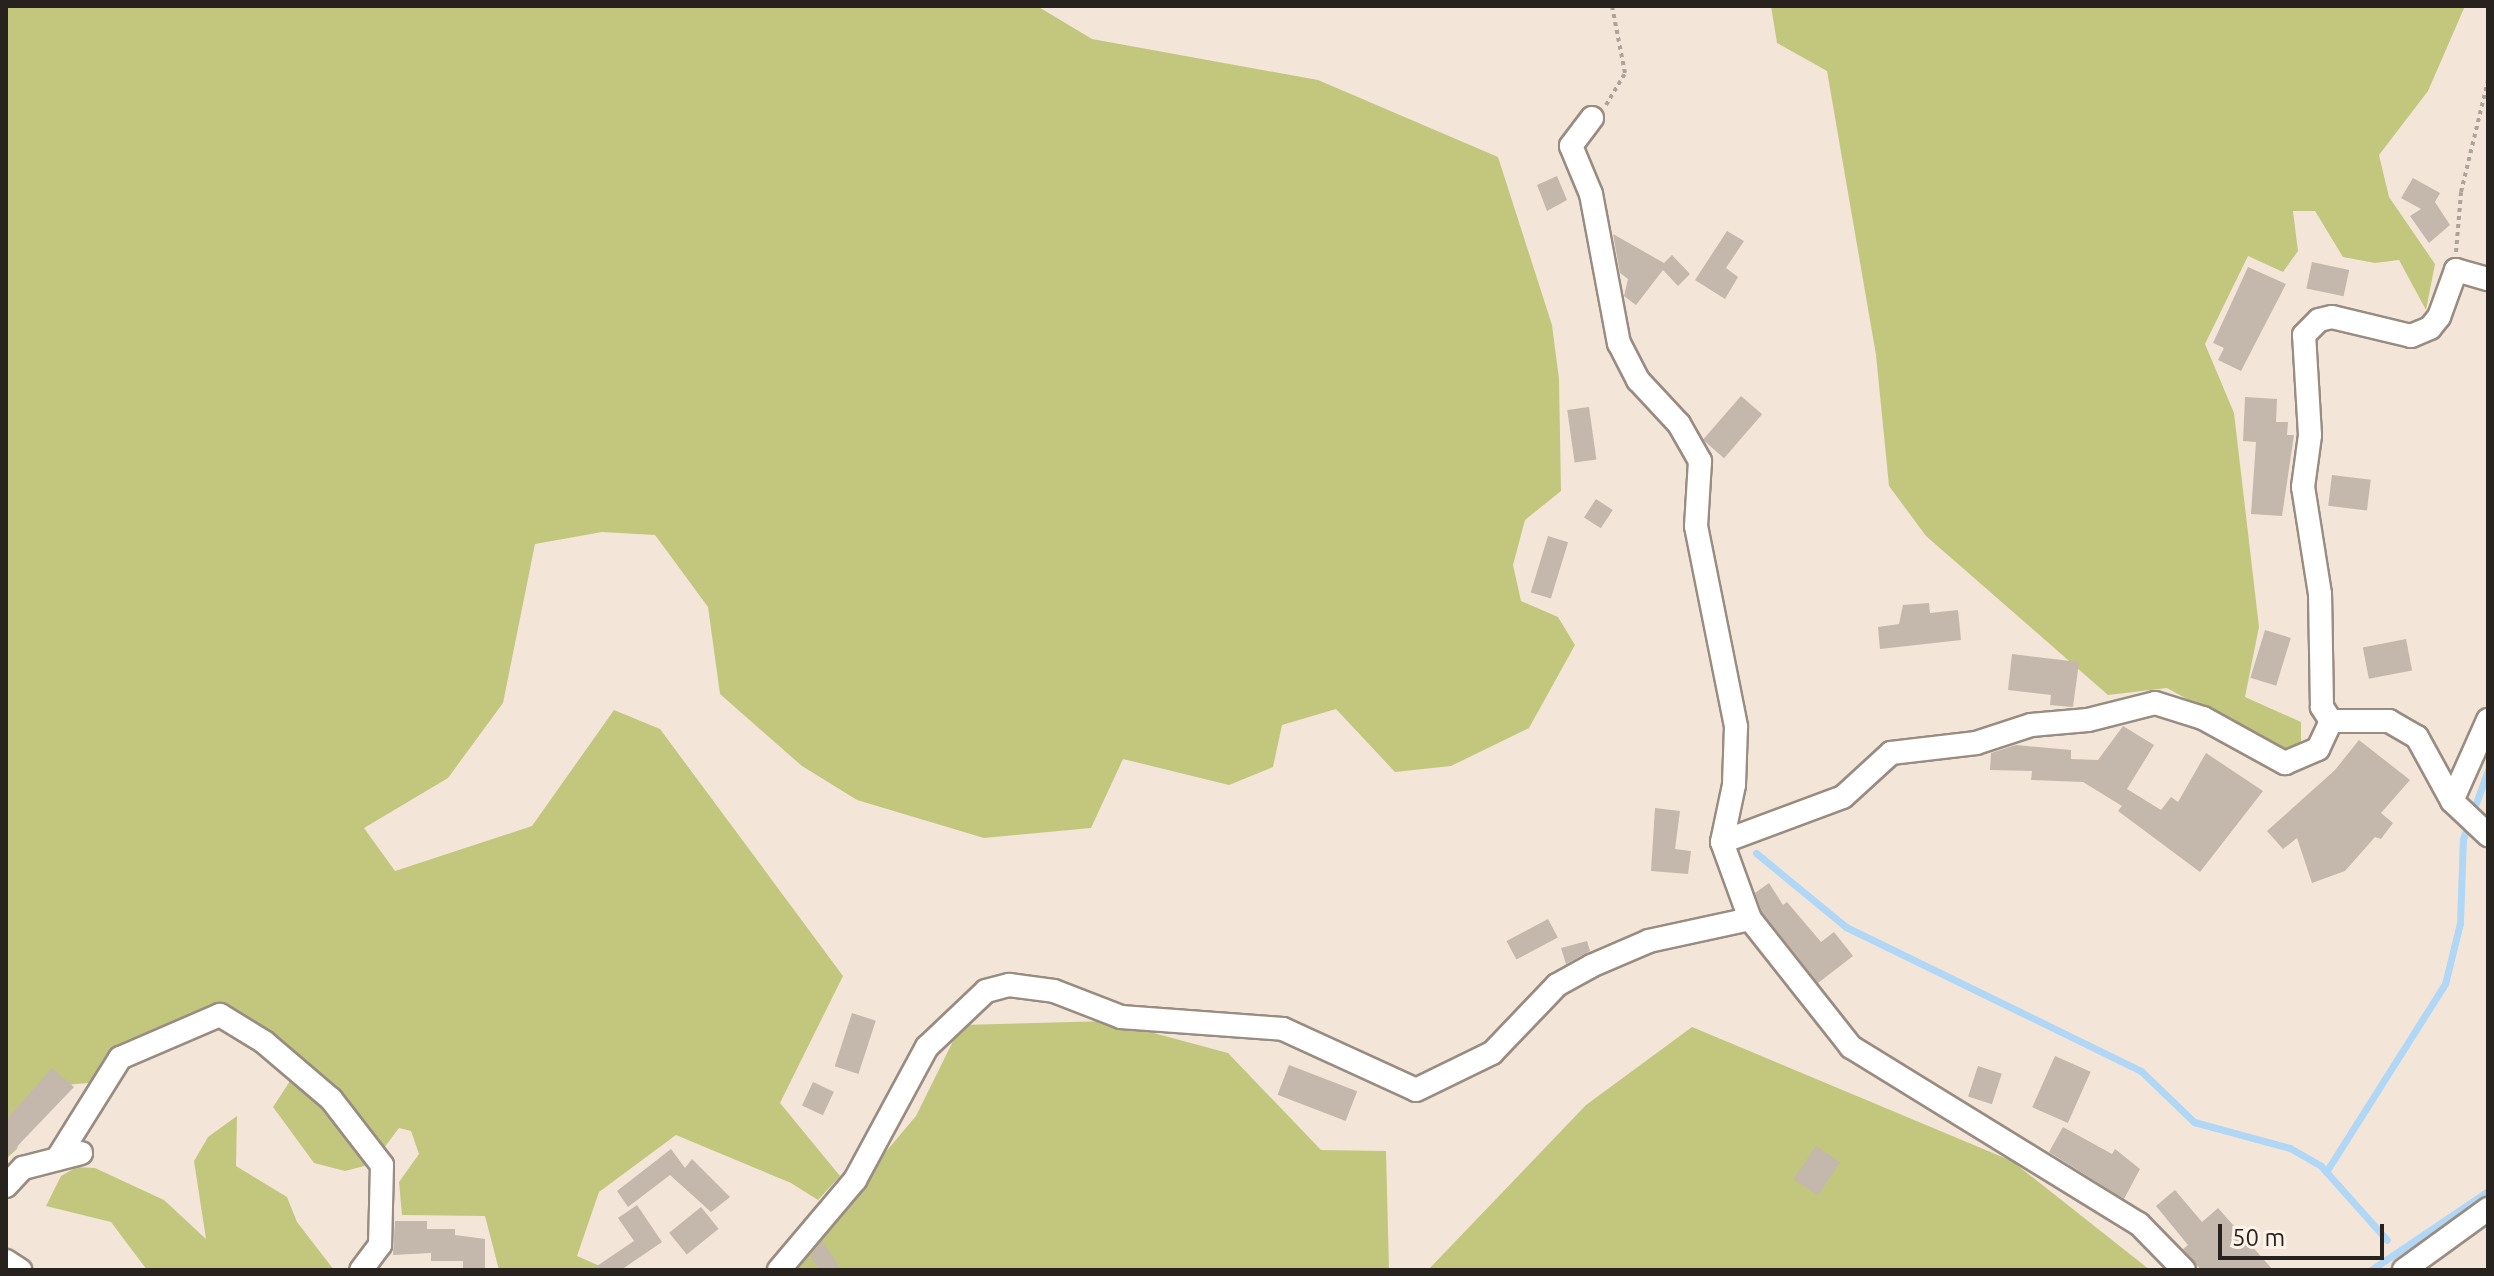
<!DOCTYPE html>
<style>
body{margin:0}
#map{position:relative;width:2494px;height:1276px;overflow:hidden;background:#f3e6d9;font-family:Ubuntu,sans-serif}
div>[style]{position:absolute}
.green>*{inset:0;background:#c3c77e}
.stream>*{height:7px;margin:-3.5px;padding:0 3.5px;transform-origin:3.5px;border-radius:3.5px;background:#b0d7f6}
.building>*{inset:0;background:#c4b7ab;transform-origin:0 0}
.path>*{height:4px;margin-top:-2px;transform-origin:0;background:repeating-linear-gradient(90deg,#ada399 0 4px,transparent 0 8px)}
.roads{filter:drop-shadow(2px 0 #998c81) drop-shadow(-2px 0 #998c81) drop-shadow(0 2px #998c81) drop-shadow(0 -2px #998c81)}
.minor>*{height:22px;margin:-11px;padding:0 11px;transform-origin:11px;border-radius:11px;background:#fff}
span{translate:-50% -50%;white-space:nowrap;text-align:center;line-height:1.15;-webkit-text-stroke:7px #fff3e9;paint-order:stroke}
.frame{position:absolute;inset:0;border:8px solid #27221e;pointer-events:none}
.scale{position:absolute;left:2218px;top:1224px;width:166px;height:36px;box-sizing:border-box;border:4px solid #27221e;border-top:0;padding-left:10px;font-size:24px;line-height:28px;white-space:nowrap;color:#27221e;-webkit-text-stroke:6px #fff3e9;paint-order:stroke}
</style>
<div id="map">
<div class="green">
<i style="clip-path:polygon(6px 6px,1037px 6px,1092px 39px,1318px 80px,1498px 157px,1552px 325px,1559px 379px,1561px 491px,1525px 520px,1513px 565px,1521px 601px,1558px 617px,1575px 645px,1529px 728px,1451px 766px,1395px 772px,1336px 709px,1282px 725px,1273px 767px,1229px 785px,1123px 759px,1091px 828px,984px 838px,857px 800px,802px 766px,720px 694px,708px 607px,655px 535px,602px 532px,535px 544px,503px 703px,448px 778px,364px 828px,395px 871px,532px 826px,614px 710px,660px 729px,843px 976px,780px 1103px,840px 1176px,818px 1200px,791px 1183px,676px 1135px,599px 1192px,577px 1256px,609px 1270px,499px 1270px,485px 1216px,402px 1215px,399px 1182px,419px 1154px,411px 1131px,399px 1128px,372px 1164px,345px 1171px,314px 1163px,273px 1107px,290px 1081px,280px 1050px,233px 1014px,88px 1083px,54px 1086px,26px 1120px,17px 1149px,6px 1159px)"></i>
<i style="clip-path:polygon(1771px 6px,2465px 6px,2428px 91px,2379px 155px,2389px 197px,2435px 264px,2426px 310px,2399px 260px,2375px 263px,2343px 257px,2315px 211px,2293px 211px,2298px 251px,2283px 272px,2248px 256px,2205px 344px,2234px 413px,2259px 627px,2245px 697px,2301px 722px,2301px 743px,2283px 752px,2167px 688px,2108px 695px,1926px 536px,1889px 486px,1876px 355px,1827px 71px,1777px 43px)"></i>
<i style="clip-path:polygon(1109px 1021px,1228px 1053px,1321px 1150px,1386px 1151px,1389px 1270px,786px 1270px,916px 1116px,961px 1025px)"></i>
<i style="clip-path:polygon(1692px 1027px,2012px 1161px,2150px 1270px,1428px 1270px,1586px 1105px)"></i>
<i style="clip-path:polygon(237px 1116px,236px 1166px,287px 1197px,297px 1222px,334px 1270px,147px 1270px,111px 1222px,46px 1206px,61px 1176px,77px 1167px,95px 1168px,164px 1200px,206px 1239px,194px 1161px,208px 1137px)"></i>
</div>
<div class="stream">
<i style="left:1756px;top:853px;width:117px;rotate:39.4deg"></i>
<i style="left:1846px;top:927px;width:328px;rotate:26deg"></i>
<i style="left:2141px;top:1071px;width:74px;rotate:43.9deg"></i>
<i style="left:2194px;top:1122px;width:99px;rotate:15.2deg"></i>
<i style="left:2290px;top:1148px;width:36px;rotate:30deg"></i>
<i style="left:2321px;top:1166px;width:99px;rotate:48.3deg"></i>
<i style="left:2326px;top:1172px;width:222px;rotate:-57.7deg"></i>
<i style="left:2445px;top:984px;width:63px;rotate:-76.2deg"></i>
<i style="left:2460px;top:923px;width:84px;rotate:-88deg"></i>
<i style="left:2463px;top:839px;width:73px;rotate:-70.1deg"></i>
<i style="left:2371px;top:1270px;width:141px;rotate:-34deg"></i>
</div>
<div class="building">
<i style="clip-path:polygon(1557px 176px,1567px 200px,1547px 211px,1537px 185px)"></i>
<i style="clip-path:polygon(2413px 178px,2440px 193px,2435px 202px,2450px 225px,2429px 243px,2410px 216px,2421px 209px,2401px 198px)"></i>
<i style="clip-path:polygon(1727px 231px,1744px 241px,1726px 268px,1738px 277px,1725px 299px,1695px 280px)"></i>
<i style="clip-path:polygon(1613px 234px,1664px 263px,1672px 255px,1690px 274px,1678px 286px,1663px 270px,1636px 305px,1624px 296px,1628px 279px,1620px 273px)"></i>
<i style="left:2312px;top:262px;width:38px;height:27px;rotate:12deg"></i>
<i style="clip-path:polygon(2248px 267px,2286px 284px,2241px 371px,2218px 360px,2224px 348px,2213px 343px)"></i>
<i style="left:1741px;top:396px;width:28px;height:58px;rotate:41deg"></i>
<i style="clip-path:polygon(2245px 397px,2277px 399px,2276px 422px,2288px 422px,2287px 435px,2294px 435px,2282px 516px,2251px 514px,2256px 442px,2243px 441px)"></i>
<i style="left:1589px;top:407px;width:53px;height:22px;rotate:82deg"></i>
<i style="left:2332px;top:475px;width:39px;height:31px;rotate:7deg"></i>
<i style="left:1596px;top:499px;width:20px;height:22px;rotate:33deg"></i>
<i style="left:1548px;top:536px;width:21px;height:59px;rotate:17deg"></i>
<i style="clip-path:polygon(1929px 603px,1930px 613px,1958px 610px,1961px 640px,1880px 649px,1878px 627px,1899px 624px,1903px 605px)"></i>
<i style="left:2265px;top:630px;width:27px;height:50px;rotate:17deg"></i>
<i style="left:2406px;top:639px;width:32px;height:44px;rotate:79deg"></i>
<i style="clip-path:polygon(2012px 654px,2079px 662px,2073px 707px,2050px 705px,2051px 695px,2008px 690px)"></i>
<i style="clip-path:polygon(2123px 726px,2154px 745px,2127px 789px,2161px 810px,2171px 797px,2178px 802px,2206px 753px,2263px 791px,2200px 872px,2118px 811px,2122px 806px,2083px 782px,2031px 780px,2032px 771px,1990px 770px,1991px 753px,2016px 745px,2071px 750px,2071px 759px,2098px 760px)"></i>
<i style="clip-path:polygon(2359px 740px,2410px 780px,2381px 813px,2393px 823px,2381px 839px,2375px 837px,2345px 871px,2312px 883px,2297px 838px,2283px 849px,2267px 831px,2335px 770px)"></i>
<i style="clip-path:polygon(1655px 808px,1680px 811px,1675px 849px,1691px 851px,1688px 874px,1651px 871px)"></i>
<i style="clip-path:polygon(1769px 883px,1783px 905px,1787px 902px,1821px 942px,1834px 932px,1853px 956px,1818px 983px,1762px 912px,1755px 893px)"></i>
<i style="left:1548px;top:919px;width:21px;height:47px;rotate:62deg"></i>
<i style="clip-path:polygon(1587px 941px,1590px 951px,1566px 964px,1561px 948px)"></i>
<i style="left:852px;top:1013px;width:25px;height:56px;rotate:18deg"></i>
<i style="left:2055px;top:1056px;width:39px;height:56px;rotate:24deg"></i>
<i style="left:1289px;top:1065px;width:73px;height:32px;rotate:21deg"></i>
<i style="left:1978px;top:1066px;width:25px;height:32px;rotate:18deg"></i>
<i style="clip-path:polygon(52px 1068px,74px 1087px,6px 1158px,6px 1120px)"></i>
<i style="left:813px;top:1082px;width:23px;height:26px;rotate:25deg"></i>
<i style="clip-path:polygon(2063px 1127px,2112px 1154px,2115px 1149px,2140px 1169px,2124px 1199px,2049px 1152px)"></i>
<i style="left:1816px;top:1146px;width:29px;height:40px;rotate:34deg"></i>
<i style="clip-path:polygon(671px 1149px,685px 1168px,692px 1159px,730px 1197px,711px 1212px,670px 1175px,628px 1207px,617px 1191px)"></i>
<i style="clip-path:polygon(2175px 1190px,2202px 1222px,2218px 1208px,2273px 1270px,2201px 1270px,2183px 1249px,2188px 1245px,2156px 1206px)"></i>
<i style="clip-path:polygon(637px 1205px,662px 1242px,621px 1270px,591px 1270px,634px 1241px,618px 1218px)"></i>
<i style="left:701px;top:1207px;width:28px;height:41px;rotate:51deg"></i>
<i style="clip-path:polygon(395px 1221px,427px 1221px,427px 1229px,455px 1229px,455px 1235px,485px 1239px,485px 1270px,463px 1270px,463px 1261px,431px 1261px,431px 1253px,393px 1255px)"></i>
<i style="clip-path:polygon(822px 1241px,842px 1270px,820px 1270px,810px 1256px)"></i>
</div>
<div class="path">
<i style="left:1606px;top:105px;width:37px;rotate:-59deg"></i>
<i style="left:1625px;top:73px;width:68px;rotate:-101deg"></i>
<i style="left:2456px;top:252px;width:60px;rotate:-85.2deg"></i>
<i style="left:2461px;top:192px;width:115px;rotate:-76.4deg"></i>
</div>
<div class="roads">
<div class="minor">
<i style="left:1592px;top:118px;width:35px;rotate:127deg"></i>
<i style="left:1571px;top:146px;width:52px;rotate:67.4deg"></i>
<i style="left:1591px;top:194px;width:152px;rotate:79.4deg"></i>
<i style="left:1619px;top:343px;width:42px;rotate:62.8deg"></i>
<i style="left:1638px;top:380px;width:60px;rotate:47deg"></i>
<i style="left:1679px;top:424px;width:43px;rotate:60.4deg"></i>
<i style="left:1700px;top:461px;width:65px;rotate:93.5deg"></i>
<i style="left:1696px;top:526px;width:205px;rotate:78.7deg"></i>
<i style="left:1736px;top:727px;width:58px;rotate:92deg"></i>
<i style="left:1734px;top:785px;width:58px;rotate:101.9deg"></i>
<i style="left:1722px;top:842px;width:82px;rotate:70deg"></i>
<i style="left:1750px;top:919px;width:163px;rotate:51.7deg"></i>
<i style="left:1851px;top:1047px;width:338px;rotate:31.6deg"></i>
<i style="left:2139px;top:1224px;width:64px;rotate:45.6deg"></i>
<i style="left:2331px;top:721px;width:17px;rotate:-123deg"></i>
<i style="left:2322px;top:707px;width:113px;rotate:-91deg"></i>
<i style="left:2320px;top:594px;width:108px;rotate:-99deg"></i>
<i style="left:2303px;top:487px;width:52px;rotate:-82.3deg"></i>
<i style="left:2310px;top:435px;width:100px;rotate:-93.4deg"></i>
<i style="left:2304px;top:335px;width:21px;rotate:-45deg"></i>
<i style="left:2319px;top:320px;width:13px;rotate:-13deg"></i>
<i style="left:2332px;top:317px;width:81px;rotate:13.5deg"></i>
<i style="left:2411px;top:336px;width:21px;rotate:-23deg"></i>
<i style="left:2430px;top:328px;width:14px;rotate:-51deg"></i>
<i style="left:2439px;top:317px;width:50px;rotate:-70.1deg"></i>
<i style="left:2456px;top:270px;width:33px;rotate:16deg"></i>
<i style="left:2331px;top:721px;width:58px"></i>
<i style="left:2389px;top:721px;width:32px;rotate:30deg"></i>
<i style="left:2417px;top:737px;width:73px;rotate:61.3deg"></i>
<i style="left:2452px;top:801px;width:50px;rotate:43.4deg"></i>
<i style="left:2452px;top:801px;width:89px;rotate:-66deg"></i>
<i style="left:1722px;top:842px;width:129px;rotate:-20.4deg"></i>
<i style="left:1843px;top:797px;width:65px;rotate:-42.5deg"></i>
<i style="left:1891px;top:753px;width:86px;rotate:-6.7deg"></i>
<i style="left:1976px;top:743px;width:58px;rotate:-18.1deg"></i>
<i style="left:2031px;top:725px;width:57px;rotate:-5deg"></i>
<i style="left:2088px;top:720px;width:69px;rotate:-14.2deg"></i>
<i style="left:2155px;top:703px;width:50px;rotate:17.4deg"></i>
<i style="left:2203px;top:718px;width:94px;rotate:28.8deg"></i>
<i style="left:2285px;top:763px;width:36px;rotate:-23deg"></i>
<i style="left:2318px;top:749px;width:31px;rotate:-65deg"></i>
<i style="left:57px;top:1159px;width:119px;rotate:-58deg"></i>
<i style="left:120px;top:1058px;width:109px;rotate:-23.3deg"></i>
<i style="left:220px;top:1015px;width:52px;rotate:31.5deg"></i>
<i style="left:264px;top:1042px;width:88px;rotate:40.4deg"></i>
<i style="left:331px;top:1099px;width:83px;rotate:52.3deg"></i>
<i style="left:382px;top:1165px;width:80px;rotate:91.4deg"></i>
<i style="left:380px;top:1245px;width:31px;rotate:127deg"></i>
<i style="left:6px;top:1186px;width:25px;rotate:-47deg"></i>
<i style="left:23px;top:1168px;width:60px;rotate:-14.5deg"></i>
<i style="left:6px;top:1261px;width:17px;rotate:33deg"></i>
<i style="left:779px;top:1270px;width:118px;rotate:-49.8deg"></i>
<i style="left:855px;top:1180px;width:151px;rotate:-61.6deg"></i>
<i style="left:927px;top:1047px;width:81px;rotate:-43.5deg"></i>
<i style="left:986px;top:991px;width:24px;rotate:-15deg"></i>
<i style="left:1009px;top:985px;width:45px;rotate:7.6deg"></i>
<i style="left:1054px;top:991px;width:72px;rotate:21.2deg"></i>
<i style="left:1121px;top:1017px;width:162px;rotate:4.2deg"></i>
<i style="left:1283px;top:1029px;width:146px;rotate:24.6deg"></i>
<i style="left:1416px;top:1090px;width:85px;rotate:-26deg"></i>
<i style="left:1492px;top:1053px;width:94px;rotate:-46.3deg"></i>
<i style="left:1557px;top:985px;width:39px;rotate:-29deg"></i>
<i style="left:1591px;top:966px;width:63px;rotate:-23.3deg"></i>
<i style="left:1649px;top:941px;width:103px;rotate:-12.3deg"></i>
<i style="left:2404px;top:1270px;width:104px;rotate:-36deg"></i>
</div>
</div>
<div class="frame"></div>
<div class="scale">50 m</div>
</div>
